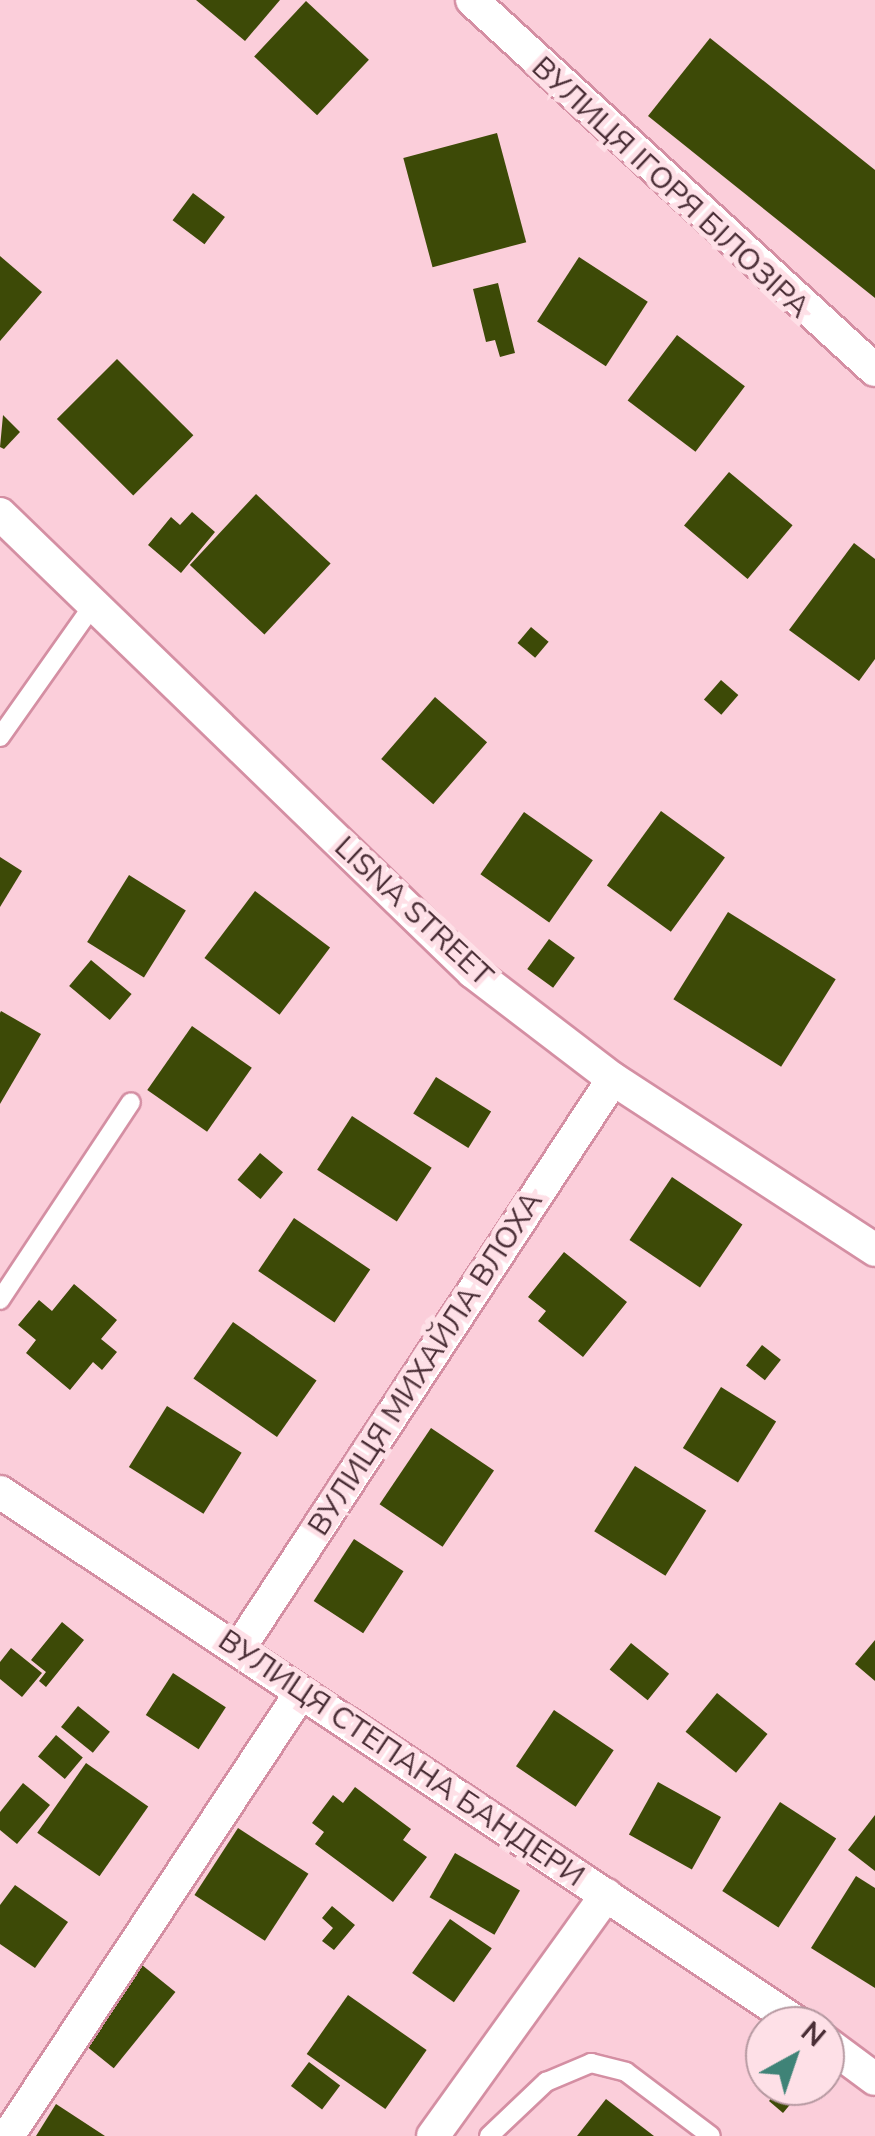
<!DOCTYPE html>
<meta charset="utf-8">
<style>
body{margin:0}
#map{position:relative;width:875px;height:2136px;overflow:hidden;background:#fbceda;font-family:"Nunito Sans",sans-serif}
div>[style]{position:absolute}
.building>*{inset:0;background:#3d4a07;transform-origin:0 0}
.roads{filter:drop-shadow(2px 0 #d48fa3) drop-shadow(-2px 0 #d48fa3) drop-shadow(0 2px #d48fa3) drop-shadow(0 -2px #d48fa3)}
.service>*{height:18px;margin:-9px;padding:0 9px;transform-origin:9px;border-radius:9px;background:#fff}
.minor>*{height:32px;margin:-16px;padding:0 16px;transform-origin:16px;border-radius:16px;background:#fff}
span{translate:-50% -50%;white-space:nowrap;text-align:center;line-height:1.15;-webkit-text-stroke:10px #fee0e7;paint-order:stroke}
.street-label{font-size:30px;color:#4b2f37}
.north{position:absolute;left:745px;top:2006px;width:100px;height:100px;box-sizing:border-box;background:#fee0e7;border:2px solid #b699a1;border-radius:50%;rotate:40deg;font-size:28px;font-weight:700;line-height:40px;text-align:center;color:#4b2f37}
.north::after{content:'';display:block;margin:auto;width:35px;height:45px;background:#3f8377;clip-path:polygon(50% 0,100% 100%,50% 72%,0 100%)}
</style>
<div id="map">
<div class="building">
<i style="clip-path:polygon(196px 0,280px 0,245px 41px)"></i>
<i style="left:306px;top:1px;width:86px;height:76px;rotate:43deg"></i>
<i style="clip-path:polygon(710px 38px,875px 170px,875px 298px,648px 116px)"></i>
<i style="left:497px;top:133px;width:113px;height:97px;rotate:75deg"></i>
<i style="left:193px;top:193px;width:40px;height:34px;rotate:37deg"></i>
<i style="clip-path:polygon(0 256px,42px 292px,0 341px)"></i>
<i style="left:579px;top:257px;width:82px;height:77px;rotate:33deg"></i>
<i style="clip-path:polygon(498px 283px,515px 353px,500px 357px,495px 340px,486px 342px,473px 289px)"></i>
<i style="left:677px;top:335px;width:85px;height:82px;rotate:37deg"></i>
<i style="left:117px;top:359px;width:108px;height:85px;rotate:45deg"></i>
<i style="clip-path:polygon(3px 415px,20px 432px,4px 449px,0 447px)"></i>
<i style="left:729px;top:472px;width:83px;height:70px;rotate:40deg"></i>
<i style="left:256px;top:494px;width:102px;height:97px;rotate:43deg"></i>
<i style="clip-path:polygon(192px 512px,215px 532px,181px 573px,148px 545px,171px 517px,180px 525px)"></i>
<i style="clip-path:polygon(854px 543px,875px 559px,875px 659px,859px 681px,789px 630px)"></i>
<i style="left:531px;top:627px;width:23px;height:21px;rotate:40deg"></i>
<i style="left:721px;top:680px;width:23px;height:26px;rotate:41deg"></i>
<i style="left:435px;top:697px;width:69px;height:82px;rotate:41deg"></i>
<i style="left:661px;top:811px;width:79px;height:92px;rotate:36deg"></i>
<i style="left:524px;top:812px;width:84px;height:76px;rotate:35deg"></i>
<i style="clip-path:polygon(0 857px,22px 871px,0 907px)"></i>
<i style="left:129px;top:875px;width:67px;height:79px;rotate:32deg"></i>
<i style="left:255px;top:891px;width:94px;height:84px;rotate:37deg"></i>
<i style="left:728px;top:912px;width:127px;height:103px;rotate:32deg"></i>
<i style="left:549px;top:939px;width:32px;height:37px;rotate:36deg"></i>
<i style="left:91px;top:960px;width:53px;height:34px;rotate:40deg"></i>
<i style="clip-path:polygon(1px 1011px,41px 1034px,0 1104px,0 1013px)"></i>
<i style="left:192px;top:1026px;width:73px;height:78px;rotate:35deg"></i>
<i style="left:436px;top:1077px;width:65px;height:43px;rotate:32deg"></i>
<i style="left:352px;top:1116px;width:95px;height:64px;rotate:33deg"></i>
<i style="left:260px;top:1153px;width:30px;height:35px;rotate:40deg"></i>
<i style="left:672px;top:1177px;width:85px;height:76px;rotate:34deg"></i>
<i style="left:294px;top:1218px;width:92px;height:64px;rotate:34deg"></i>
<i style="clip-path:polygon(564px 1252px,627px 1302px,583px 1357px,538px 1321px,546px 1311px,528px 1297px)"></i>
<i style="clip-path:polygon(74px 1284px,117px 1320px,101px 1339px,117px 1352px,102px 1370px,93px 1362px,70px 1390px,26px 1353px,36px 1340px,18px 1325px,39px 1300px,52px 1311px)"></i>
<i style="left:233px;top:1322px;width:102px;height:69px;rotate:35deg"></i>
<i style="left:762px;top:1345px;width:24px;height:26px;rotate:38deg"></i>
<i style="left:721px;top:1387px;width:65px;height:72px;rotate:32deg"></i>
<i style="left:167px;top:1406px;width:88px;height:72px;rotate:32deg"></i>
<i style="left:431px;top:1428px;width:76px;height:92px;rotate:34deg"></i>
<i style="left:635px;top:1466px;width:84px;height:77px;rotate:32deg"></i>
<i style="left:354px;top:1539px;width:59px;height:74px;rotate:33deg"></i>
<i style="clip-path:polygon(62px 1622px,84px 1640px,46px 1687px,39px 1681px,46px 1672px,31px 1660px)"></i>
<i style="clip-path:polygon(875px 1640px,875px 1681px,855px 1664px)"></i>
<i style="left:631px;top:1643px;width:49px;height:34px;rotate:39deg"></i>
<i style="clip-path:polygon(11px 1648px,42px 1673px,22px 1697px,0 1679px,0 1662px)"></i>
<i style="left:173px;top:1673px;width:63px;height:50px;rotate:33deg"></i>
<i style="left:717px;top:1693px;width:65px;height:50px;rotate:39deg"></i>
<i style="left:78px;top:1706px;width:41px;height:27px;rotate:39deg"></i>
<i style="left:554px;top:1710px;width:72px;height:68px;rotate:34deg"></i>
<i style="left:56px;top:1735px;width:35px;height:28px;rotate:40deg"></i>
<i style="left:86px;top:1763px;width:76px;height:85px;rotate:35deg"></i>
<i style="left:658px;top:1782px;width:72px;height:60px;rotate:29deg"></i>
<i style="clip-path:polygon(23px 1783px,50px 1805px,17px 1844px,0 1830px,0 1812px)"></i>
<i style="clip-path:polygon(355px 1787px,411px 1829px,403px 1840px,427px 1857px,393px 1902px,315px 1844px,324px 1832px,312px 1823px,333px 1795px,343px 1803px)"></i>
<i style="left:780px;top:1802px;width:67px;height:106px;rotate:33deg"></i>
<i style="clip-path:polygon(875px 1815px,875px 1871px,848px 1850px)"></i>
<i style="left:238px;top:1828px;width:84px;height:80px;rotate:33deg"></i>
<i style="left:455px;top:1853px;width:75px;height:51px;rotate:30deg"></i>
<i style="clip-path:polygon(856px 1876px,875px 1888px,875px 1988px,811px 1948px)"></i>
<i style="clip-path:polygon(15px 1885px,68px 1922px,35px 1968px,0 1944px,0 1905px)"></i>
<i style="clip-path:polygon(332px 1906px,355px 1925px,334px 1950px,322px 1941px,333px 1928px,322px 1918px)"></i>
<i style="left:450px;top:1919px;width:51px;height:66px;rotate:35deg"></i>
<i style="left:142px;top:1965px;width:43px;height:98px;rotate:39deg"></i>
<i style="left:348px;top:1995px;width:96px;height:72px;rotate:35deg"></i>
<i style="left:309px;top:2062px;width:39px;height:30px;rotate:37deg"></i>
<i style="clip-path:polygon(781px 2086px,798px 2095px,783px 2113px,769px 2101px)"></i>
<i style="clip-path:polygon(606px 2099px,654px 2136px,577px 2136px)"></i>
<i style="clip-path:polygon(56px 2104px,105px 2136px,36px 2136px)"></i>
</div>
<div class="roads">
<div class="service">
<i style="left:0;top:737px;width:161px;rotate:-54.8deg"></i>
<i style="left:0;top:1300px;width:237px;rotate:-56.5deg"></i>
<i style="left:489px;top:2136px;width:79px;rotate:-43.5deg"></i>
<i style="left:546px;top:2082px;width:49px;rotate:-22.9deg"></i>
<i style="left:591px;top:2063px;width:36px;rotate:14deg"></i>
<i style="left:626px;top:2072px;width:106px;rotate:37deg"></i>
</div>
<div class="minor">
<i style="left:472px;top:0;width:547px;rotate:42.56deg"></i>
<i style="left:0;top:514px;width:658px;rotate:44.08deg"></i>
<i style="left:473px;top:972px;width:176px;rotate:37.4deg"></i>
<i style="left:613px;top:1079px;width:313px;rotate:33.1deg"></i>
<i style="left:0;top:1492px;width:964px;rotate:33.66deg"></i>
<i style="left:238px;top:1650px;width:683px;rotate:-56.71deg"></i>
<i style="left:825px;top:2042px;width:62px;rotate:36.5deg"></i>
<i style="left:8px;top:2136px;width:530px;rotate:-56.55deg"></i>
<i style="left:433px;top:2136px;width:297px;rotate:-54.3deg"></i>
</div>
</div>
<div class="street-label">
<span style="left:670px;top:188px;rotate:43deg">ВУЛИЦЯ ІГОРЯ БІЛОЗІРА</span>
<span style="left:413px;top:912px;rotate:43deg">LISNA STREET</span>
<span style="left:426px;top:1364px;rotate:-57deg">ВУЛИЦЯ МИХАЙЛА ВЛОХА</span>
<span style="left:401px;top:1759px;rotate:34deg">ВУЛИЦЯ СТЕПАНА БАНДЕРИ</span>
</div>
<div class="north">N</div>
</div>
